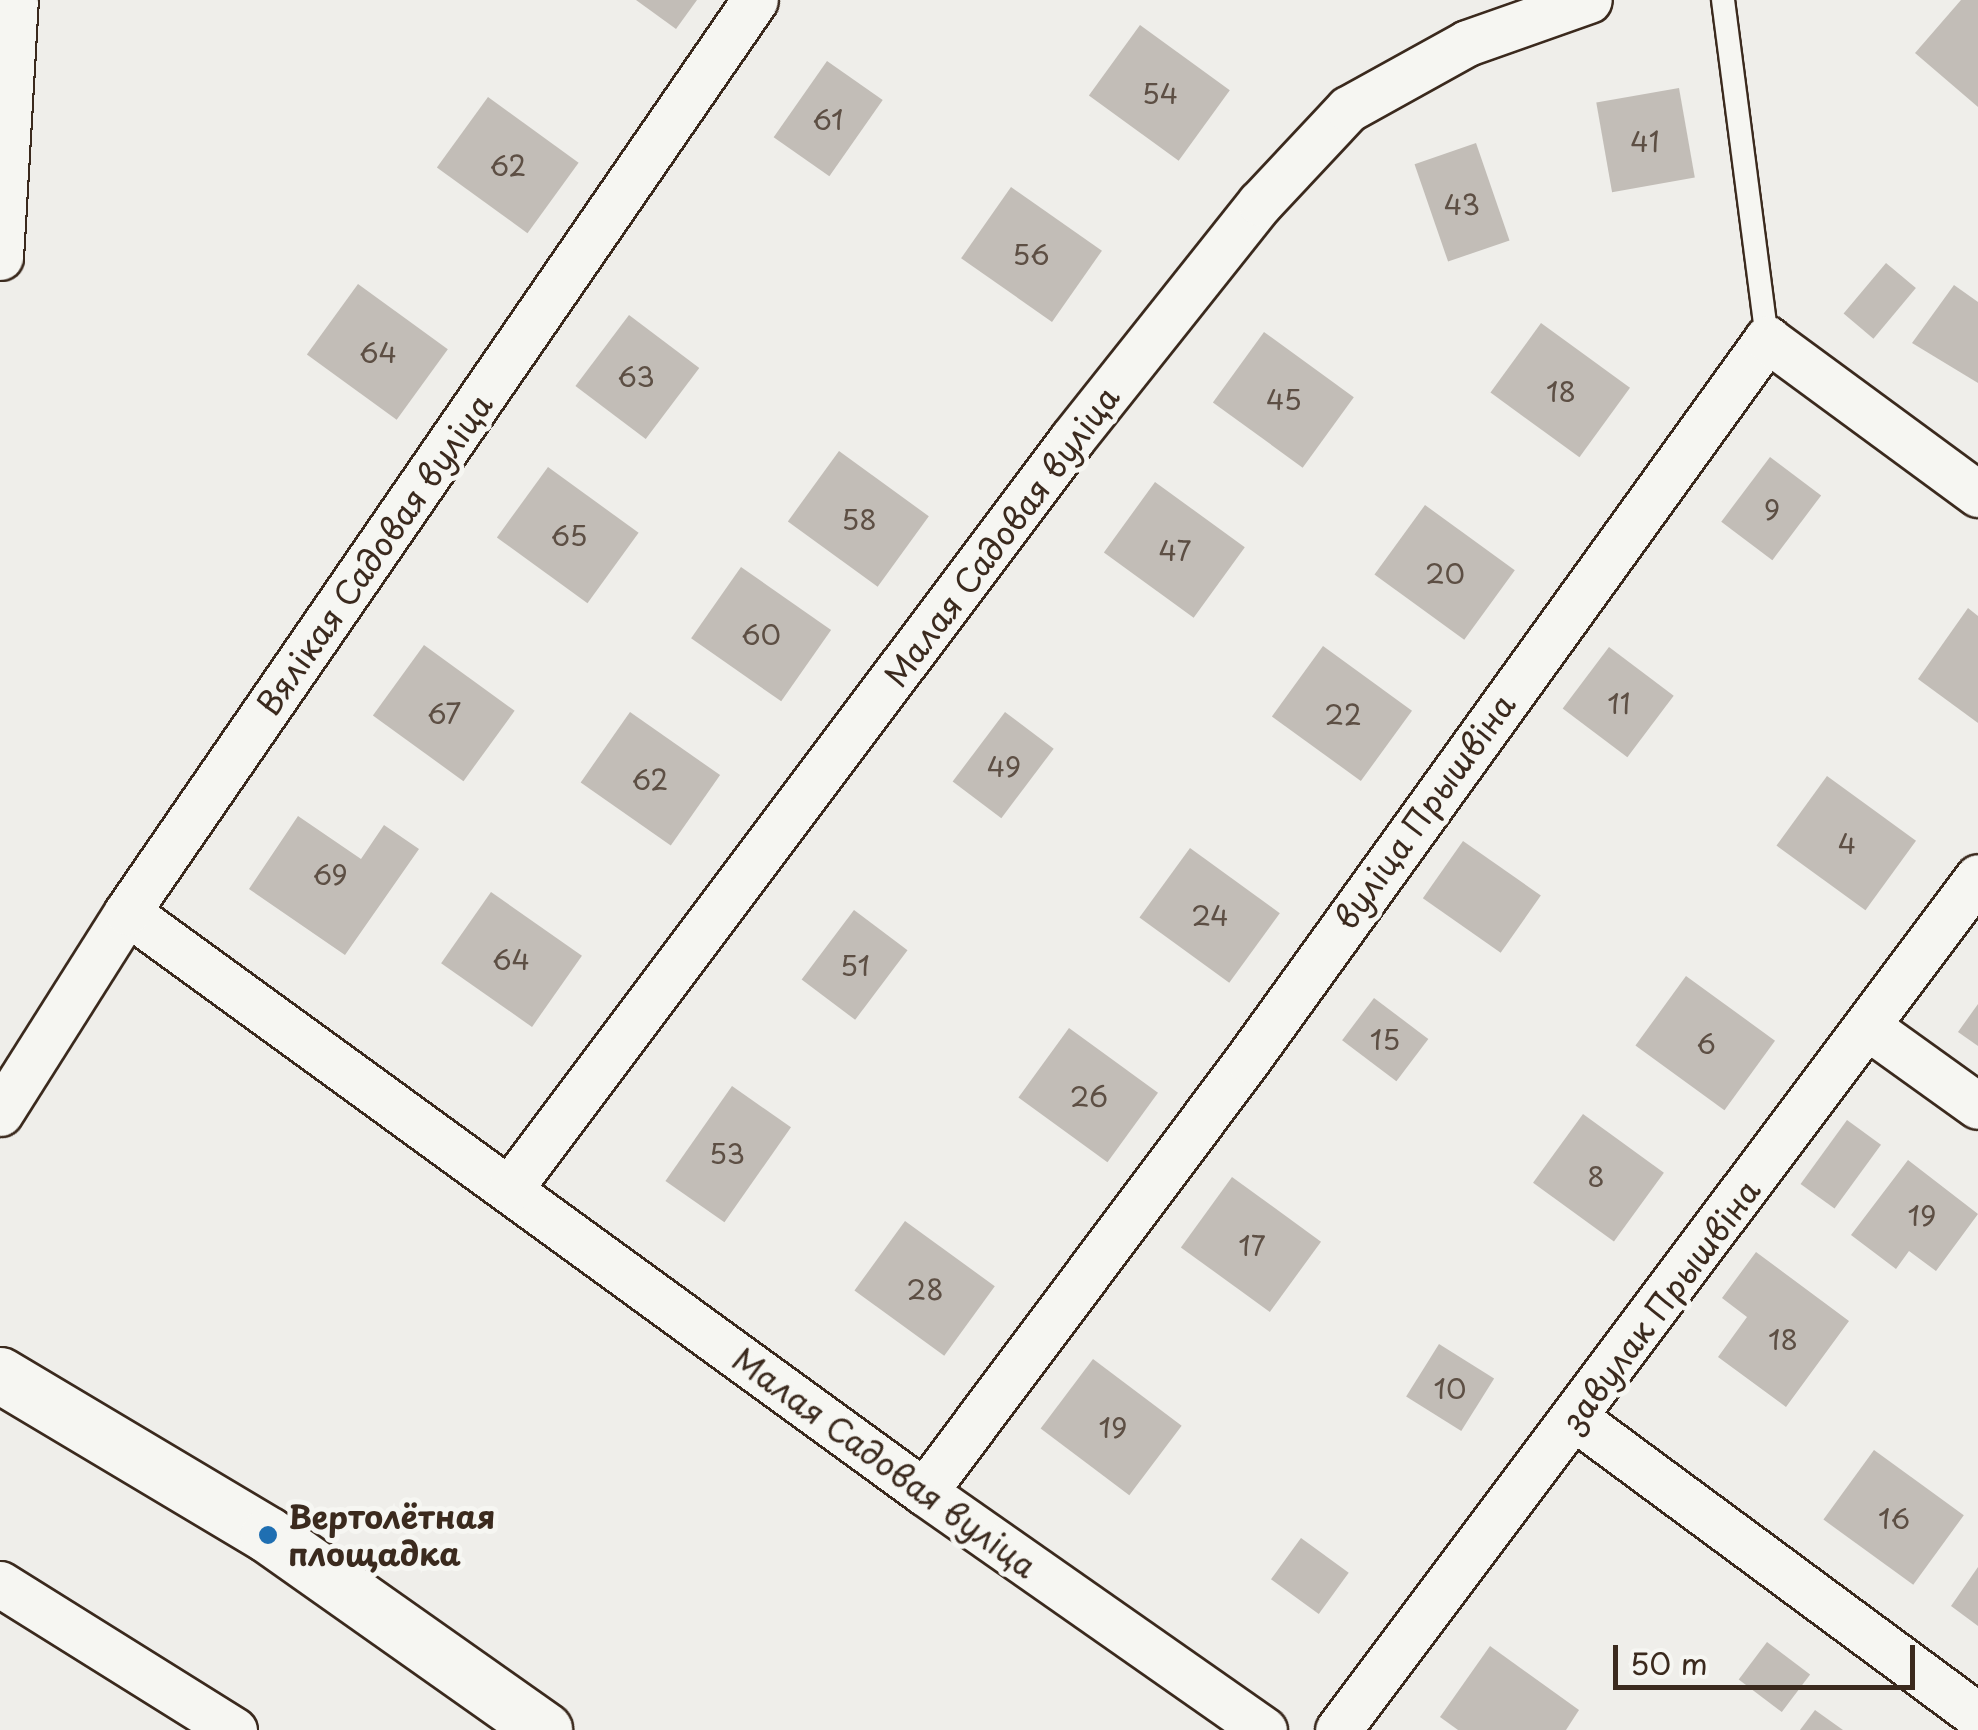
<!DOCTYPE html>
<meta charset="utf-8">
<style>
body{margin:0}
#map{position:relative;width:1978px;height:1730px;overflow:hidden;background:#efeeea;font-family:"Playpen Sans",sans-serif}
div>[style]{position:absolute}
.building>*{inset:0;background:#c2bdb7;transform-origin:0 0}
.roads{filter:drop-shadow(2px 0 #3b2a1e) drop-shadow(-2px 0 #3b2a1e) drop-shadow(0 2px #3b2a1e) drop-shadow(0 -2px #3b2a1e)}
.lane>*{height:22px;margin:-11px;padding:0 11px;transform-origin:11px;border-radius:11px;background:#f6f6f2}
.street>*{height:45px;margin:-22.5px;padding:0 22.5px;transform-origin:22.5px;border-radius:22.5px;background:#f6f6f2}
.primary>*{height:55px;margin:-27.5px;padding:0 27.5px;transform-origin:27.5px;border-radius:27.5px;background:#f6f6f2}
.dots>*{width:28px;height:28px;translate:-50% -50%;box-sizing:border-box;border:5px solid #f6f6f2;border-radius:50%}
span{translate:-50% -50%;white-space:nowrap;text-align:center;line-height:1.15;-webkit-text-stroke:10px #f6f6f2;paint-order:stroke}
.number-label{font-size:28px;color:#5d4f44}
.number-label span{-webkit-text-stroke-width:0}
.street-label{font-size:32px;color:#3b2a1e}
.poi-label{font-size:32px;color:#3b2a1e;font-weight:700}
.left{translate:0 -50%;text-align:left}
.scale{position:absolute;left:1613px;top:1645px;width:302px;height:45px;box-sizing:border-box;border:5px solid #3b2a1e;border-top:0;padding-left:12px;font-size:30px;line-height:35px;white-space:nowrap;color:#3b2a1e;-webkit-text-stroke:8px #f6f6f2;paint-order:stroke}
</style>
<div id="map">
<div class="building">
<i style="clip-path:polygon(636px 0,697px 0,676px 29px)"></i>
<i style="clip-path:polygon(1961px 0,1978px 0,1978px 107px,1915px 53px)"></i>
<i style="left:1140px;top:25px;width:111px;height:87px;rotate:36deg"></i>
<i style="left:827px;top:61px;width:68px;height:93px;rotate:35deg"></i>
<i style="left:1679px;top:88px;width:91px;height:84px;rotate:80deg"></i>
<i style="left:488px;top:97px;width:112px;height:87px;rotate:36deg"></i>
<i style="left:1476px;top:143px;width:103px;height:65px;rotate:71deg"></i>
<i style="left:1011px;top:187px;width:111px;height:87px;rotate:35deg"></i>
<i style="left:1886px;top:263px;width:39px;height:66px;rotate:40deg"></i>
<i style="left:358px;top:284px;width:111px;height:87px;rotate:36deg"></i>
<i style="clip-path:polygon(1954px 285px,1978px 302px,1978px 383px,1912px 343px)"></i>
<i style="left:629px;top:315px;width:88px;height:89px;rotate:37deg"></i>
<i style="left:1541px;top:323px;width:110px;height:86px;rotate:36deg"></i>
<i style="left:1264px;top:332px;width:111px;height:87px;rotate:36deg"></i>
<i style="left:839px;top:451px;width:111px;height:87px;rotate:36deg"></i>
<i style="left:1770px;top:457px;width:64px;height:81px;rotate:37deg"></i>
<i style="left:548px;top:467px;width:112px;height:87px;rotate:36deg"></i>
<i style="left:1155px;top:482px;width:111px;height:87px;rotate:36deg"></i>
<i style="left:1425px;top:505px;width:111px;height:86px;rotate:36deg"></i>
<i style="left:741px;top:567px;width:110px;height:87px;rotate:35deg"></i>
<i style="clip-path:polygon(1968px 608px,1978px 616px,1978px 723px,1918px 679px)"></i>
<i style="left:424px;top:645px;width:112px;height:87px;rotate:36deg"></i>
<i style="left:1323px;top:646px;width:110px;height:87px;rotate:36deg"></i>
<i style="left:1609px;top:647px;width:81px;height:77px;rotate:37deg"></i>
<i style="left:630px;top:712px;width:110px;height:86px;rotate:35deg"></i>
<i style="left:1005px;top:712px;width:61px;height:87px;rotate:37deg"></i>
<i style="left:1827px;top:776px;width:110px;height:86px;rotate:36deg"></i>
<i style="clip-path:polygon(298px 816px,361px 859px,384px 825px,419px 849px,345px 955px,249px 889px)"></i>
<i style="left:1463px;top:841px;width:95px;height:70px;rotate:35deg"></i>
<i style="left:1190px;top:848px;width:111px;height:86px;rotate:36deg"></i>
<i style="left:491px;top:892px;width:111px;height:87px;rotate:35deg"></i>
<i style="left:854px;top:910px;width:67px;height:87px;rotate:37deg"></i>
<i style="left:1686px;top:976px;width:110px;height:86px;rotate:36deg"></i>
<i style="left:1374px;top:998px;width:68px;height:53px;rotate:37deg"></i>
<i style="clip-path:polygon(1978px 1004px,1978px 1046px,1958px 1032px)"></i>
<i style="left:1069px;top:1028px;width:110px;height:86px;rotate:36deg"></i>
<i style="left:732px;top:1086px;width:72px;height:116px;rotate:35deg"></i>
<i style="left:1583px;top:1114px;width:100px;height:85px;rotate:36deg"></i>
<i style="left:1847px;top:1120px;width:42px;height:79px;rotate:36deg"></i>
<i style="clip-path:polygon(1908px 1160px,1978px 1214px,1936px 1271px,1909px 1251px,1896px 1269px,1851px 1235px)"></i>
<i style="left:1232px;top:1177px;width:110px;height:87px;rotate:36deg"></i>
<i style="left:905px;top:1221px;width:111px;height:86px;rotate:36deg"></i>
<i style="clip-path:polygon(1756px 1252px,1849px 1321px,1786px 1407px,1718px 1357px,1747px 1317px,1722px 1298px)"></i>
<i style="left:1439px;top:1344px;width:65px;height:62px;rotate:32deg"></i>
<i style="left:1093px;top:1359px;width:111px;height:87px;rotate:37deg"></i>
<i style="left:1874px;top:1450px;width:111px;height:86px;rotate:36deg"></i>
<i style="left:1301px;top:1538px;width:59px;height:51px;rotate:36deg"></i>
<i style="clip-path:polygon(1978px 1567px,1978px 1626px,1951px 1606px)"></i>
<i style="left:1767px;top:1642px;width:54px;height:47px;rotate:37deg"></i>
<i style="clip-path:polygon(1490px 1646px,1579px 1710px,1566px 1730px,1458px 1730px,1440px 1717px)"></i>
<i style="clip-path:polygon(1815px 1710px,1843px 1730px,1800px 1730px)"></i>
</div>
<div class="roads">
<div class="lane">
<i style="left:1723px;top:0;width:342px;rotate:82.6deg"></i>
</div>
<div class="street">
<i style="left:0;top:257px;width:257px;rotate:-86.7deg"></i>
<i style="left:127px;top:912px;width:986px;rotate:36.04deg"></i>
<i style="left:924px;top:1492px;width:415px;rotate:35deg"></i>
<i style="left:1868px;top:1027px;width:135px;rotate:35.7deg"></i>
<i style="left:0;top:1113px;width:238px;rotate:-57.7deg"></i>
<i style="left:127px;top:912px;width:1107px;rotate:-55.45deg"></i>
<i style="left:510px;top:1188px;width:936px;rotate:-53.12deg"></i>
<i style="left:1072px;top:439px;width:302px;rotate:-51.5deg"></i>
<i style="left:1260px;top:203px;width:129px;rotate:-46.9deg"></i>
<i style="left:1348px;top:109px;width:136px;rotate:-29deg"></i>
<i style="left:1467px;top:43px;width:129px;rotate:-19.4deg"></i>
<i style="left:1575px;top:1418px;width:501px;rotate:36.48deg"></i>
<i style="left:924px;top:1492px;width:541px;rotate:-53.19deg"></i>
<i style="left:1248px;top:1059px;width:888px;rotate:-54.21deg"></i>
<i style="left:1767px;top:339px;width:262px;rotate:36.3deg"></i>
<i style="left:0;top:1584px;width:276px;rotate:32deg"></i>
<i style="left:1338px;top:1730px;width:1066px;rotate:-53.12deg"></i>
</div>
<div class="primary">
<i style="left:0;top:1375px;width:312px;rotate:30.8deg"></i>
<i style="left:268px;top:1535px;width:338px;rotate:35.2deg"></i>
</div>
</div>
<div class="dots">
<i style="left:268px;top:1535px;background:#1f6fb2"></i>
</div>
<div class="number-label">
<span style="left:1160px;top:93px">54</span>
<span style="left:828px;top:119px">61</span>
<span style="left:1645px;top:141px">41</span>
<span style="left:508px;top:165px">62</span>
<span style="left:1462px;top:204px">43</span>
<span style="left:1031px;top:254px">56</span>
<span style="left:378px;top:352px">64</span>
<span style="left:636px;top:376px">63</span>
<span style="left:1561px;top:391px">18</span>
<span style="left:1284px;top:399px">45</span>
<span style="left:1772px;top:509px">9</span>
<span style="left:859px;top:519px">58</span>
<span style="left:569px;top:535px">65</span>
<span style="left:1175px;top:550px">47</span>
<span style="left:1445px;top:573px">20</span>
<span style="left:761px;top:634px">60</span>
<span style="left:1619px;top:703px">11</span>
<span style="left:444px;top:713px">67</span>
<span style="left:1343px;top:714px">22</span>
<span style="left:1004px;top:766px">49</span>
<span style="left:650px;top:779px">62</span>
<span style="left:1847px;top:843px">4</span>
<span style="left:330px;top:874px">69</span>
<span style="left:1210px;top:915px">24</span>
<span style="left:511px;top:959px">64</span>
<span style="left:855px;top:965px">51</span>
<span style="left:1385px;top:1039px">15</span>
<span style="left:1706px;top:1043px">6</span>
<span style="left:1089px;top:1096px">26</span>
<span style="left:727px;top:1153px">53</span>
<span style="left:1596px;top:1176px">8</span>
<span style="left:1922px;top:1215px">19</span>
<span style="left:1252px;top:1245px">17</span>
<span style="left:925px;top:1289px">28</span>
<span style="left:1783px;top:1339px">18</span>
<span style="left:1450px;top:1388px">10</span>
<span style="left:1113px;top:1427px">19</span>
<span style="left:1894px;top:1518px">16</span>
</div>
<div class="street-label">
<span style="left:1001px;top:536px;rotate:-53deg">Малая Садовая вуліца</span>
<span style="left:374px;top:554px;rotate:-55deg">Вялікая Садовая вуліца</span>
<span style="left:1424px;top:811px;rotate:-54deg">вуліца Прышвіна</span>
<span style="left:1660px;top:1305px;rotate:-53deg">завулак Прышвіна</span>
<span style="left:885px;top:1462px;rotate:36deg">Малая Садовая вуліца</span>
</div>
<div class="poi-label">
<span class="left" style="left:288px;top:1535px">Вертолётная<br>площадка</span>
</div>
<div class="scale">50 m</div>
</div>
